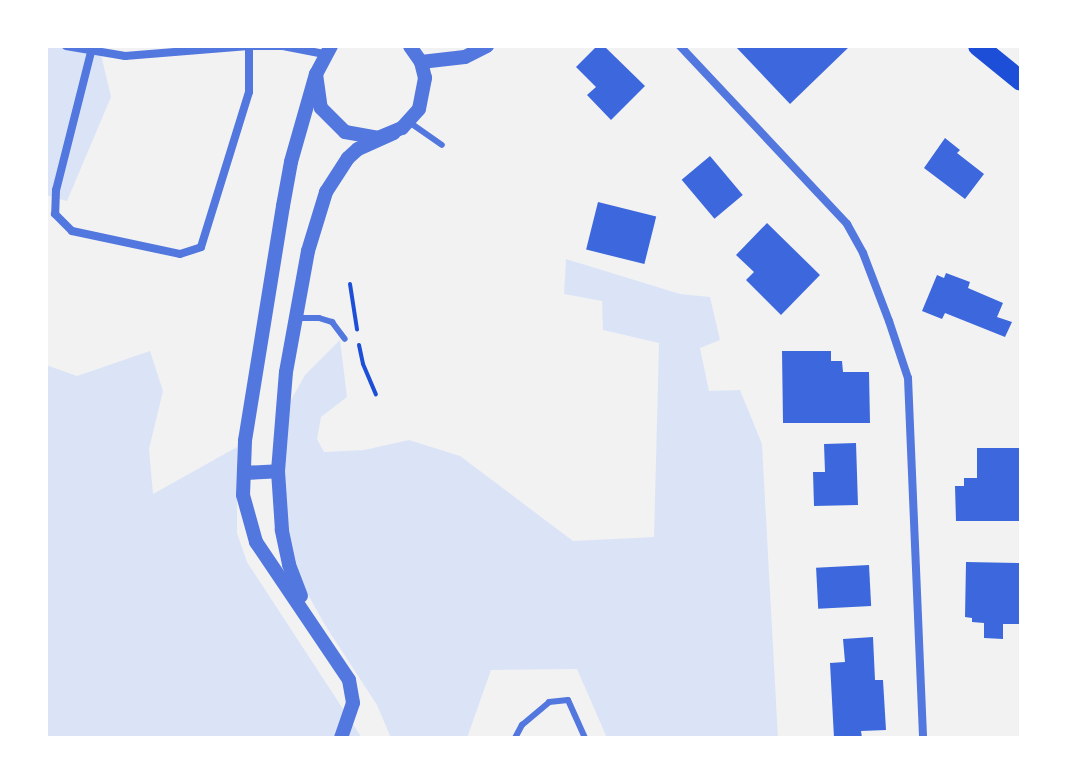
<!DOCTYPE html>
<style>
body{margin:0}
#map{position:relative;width:1067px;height:784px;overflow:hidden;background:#f2f2f2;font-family:"Archivo Narrow",sans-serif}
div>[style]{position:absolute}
.green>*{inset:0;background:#dbe4f7}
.building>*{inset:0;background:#3d67dc;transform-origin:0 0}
.path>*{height:4px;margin:-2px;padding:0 2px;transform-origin:2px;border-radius:2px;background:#1d4ed8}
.service>*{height:6px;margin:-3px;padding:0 3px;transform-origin:3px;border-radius:3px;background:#5277de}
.minor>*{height:8px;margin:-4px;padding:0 4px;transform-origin:4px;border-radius:4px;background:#5277de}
.tertiary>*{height:14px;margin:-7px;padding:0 7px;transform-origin:7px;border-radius:7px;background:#5277de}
.primary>*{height:20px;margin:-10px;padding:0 10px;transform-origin:10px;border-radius:10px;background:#1d4ed8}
span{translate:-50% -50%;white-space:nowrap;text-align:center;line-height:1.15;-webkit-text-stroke:6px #fff;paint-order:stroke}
.frame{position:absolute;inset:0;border:48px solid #fff;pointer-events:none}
</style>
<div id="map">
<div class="green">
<i style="clip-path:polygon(46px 46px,99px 46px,111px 97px,67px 201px,46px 195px)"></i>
<i style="clip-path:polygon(566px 259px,680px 294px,710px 297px,720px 340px,700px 348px,709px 391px,740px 390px,762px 444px,778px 738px,607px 738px,577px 669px,491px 670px,467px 738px,391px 738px,377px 705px,325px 625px,287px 557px,279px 533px,286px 409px,305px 375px,340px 340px,347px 397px,321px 417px,317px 439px,324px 452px,364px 450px,409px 440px,460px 456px,573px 541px,654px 537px,659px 343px,603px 330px,602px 301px,564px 294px)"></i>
<i style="clip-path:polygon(150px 351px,163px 391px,149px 449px,153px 494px,237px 447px,237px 533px,247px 562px,362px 738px,46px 738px,46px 365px,77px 376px)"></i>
</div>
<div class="building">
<i style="clip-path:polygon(597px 46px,604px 46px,645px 86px,611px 120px,587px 95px,596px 87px,576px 67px)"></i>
<i style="clip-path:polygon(735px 46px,850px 46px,790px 104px)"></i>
<i style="clip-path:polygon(945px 138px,960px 150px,957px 153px,984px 174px,965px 199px,924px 168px)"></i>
<i style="left:710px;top:156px;width:51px;height:37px;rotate:50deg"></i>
<i style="left:598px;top:202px;width:60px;height:49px;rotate:14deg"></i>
<i style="clip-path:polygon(767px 223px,820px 275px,781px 315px,746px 280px,754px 272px,736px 255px)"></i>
<i style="clip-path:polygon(946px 273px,970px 282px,968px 288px,1003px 303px,997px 317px,1012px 322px,1005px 337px,945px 313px,942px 319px,922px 311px,937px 275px,944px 278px)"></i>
<i style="clip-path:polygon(782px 351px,831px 351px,831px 361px,842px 361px,843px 372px,869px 372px,870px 423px,783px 423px)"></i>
<i style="clip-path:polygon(856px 443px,858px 505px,814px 506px,813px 472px,825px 472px,824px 444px)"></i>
<i style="clip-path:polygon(977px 448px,1020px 448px,1021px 521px,956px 521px,955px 486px,964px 486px,964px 478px,977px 478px)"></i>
<i style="clip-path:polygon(966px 562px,1020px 563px,1019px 624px,1003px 624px,1003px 639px,984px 638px,984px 623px,972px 622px,972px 618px,965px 617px)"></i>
<i style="left:869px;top:565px;width:41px;height:53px;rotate:87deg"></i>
<i style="clip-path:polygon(873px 637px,875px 680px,883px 680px,886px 730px,861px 731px,862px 738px,834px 738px,830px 663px,845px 662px,843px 639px)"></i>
</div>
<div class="path">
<i style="left:350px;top:284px;width:46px;rotate:81.2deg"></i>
<i style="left:359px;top:345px;width:19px;rotate:78deg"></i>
<i style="left:363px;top:364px;width:33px;rotate:67deg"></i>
</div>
<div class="service">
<i style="left:409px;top:122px;width:40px;rotate:34.9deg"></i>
<i style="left:298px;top:318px;width:21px"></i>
<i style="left:319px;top:318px;width:14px;rotate:17deg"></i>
<i style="left:332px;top:322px;width:21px;rotate:53deg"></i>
<i style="left:515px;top:738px;width:15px;rotate:-62deg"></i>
<i style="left:522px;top:725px;width:35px;rotate:-40deg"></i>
<i style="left:549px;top:702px;width:19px;rotate:-6deg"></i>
<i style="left:568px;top:700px;width:42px;rotate:65.9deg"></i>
</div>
<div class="minor">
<i style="left:66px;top:46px;width:60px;rotate:9.6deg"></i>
<i style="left:125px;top:56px;width:124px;rotate:-4.6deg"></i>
<i style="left:249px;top:46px;width:34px"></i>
<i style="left:283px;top:46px;width:42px;rotate:11deg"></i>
<i style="left:680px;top:46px;width:244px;rotate:46.8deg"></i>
<i style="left:847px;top:224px;width:33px;rotate:61deg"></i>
<i style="left:863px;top:253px;width:73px;rotate:69.1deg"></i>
<i style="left:889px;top:321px;width:60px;rotate:71.6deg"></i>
<i style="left:908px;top:378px;width:358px;rotate:87.6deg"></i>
<i style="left:91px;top:52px;width:142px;rotate:104.2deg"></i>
<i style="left:56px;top:190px;width:24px;rotate:92deg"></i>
<i style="left:55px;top:214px;width:24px;rotate:45deg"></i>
<i style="left:72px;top:231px;width:110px;rotate:12deg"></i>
<i style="left:180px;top:254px;width:22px;rotate:-18deg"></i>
<i style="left:201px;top:247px;width:162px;rotate:-72.8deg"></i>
<i style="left:249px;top:92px;width:46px;rotate:-90deg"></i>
</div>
<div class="tertiary">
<i style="left:331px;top:46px;width:32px;rotate:118deg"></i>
<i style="left:316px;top:74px;width:34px;rotate:82deg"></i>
<i style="left:321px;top:108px;width:34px;rotate:45deg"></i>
<i style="left:345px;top:132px;width:34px;rotate:10deg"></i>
<i style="left:378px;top:138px;width:26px;rotate:-23deg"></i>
<i style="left:402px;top:128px;width:25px;rotate:-48deg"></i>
<i style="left:419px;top:109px;width:32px;rotate:-79deg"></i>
<i style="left:425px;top:78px;width:16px;rotate:-104deg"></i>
<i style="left:421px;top:62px;width:19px;rotate:-125deg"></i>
<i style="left:421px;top:62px;width:44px;rotate:-6.5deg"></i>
<i style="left:465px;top:57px;width:25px;rotate:-27deg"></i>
<i style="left:316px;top:74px;width:91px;rotate:105.9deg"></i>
<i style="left:291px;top:162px;width:45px;rotate:100.3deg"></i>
<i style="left:283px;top:206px;width:238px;rotate:99.2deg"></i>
<i style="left:245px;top:441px;width:54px;rotate:92.1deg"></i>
<i style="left:243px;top:495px;width:49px;rotate:74.5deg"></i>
<i style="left:256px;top:542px;width:166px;rotate:56deg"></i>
<i style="left:349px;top:680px;width:23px;rotate:80deg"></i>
<i style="left:353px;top:703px;width:37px;rotate:109deg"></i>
<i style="left:244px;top:473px;width:34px;rotate:-3deg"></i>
<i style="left:301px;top:596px;width:34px;rotate:-111deg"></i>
<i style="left:289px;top:564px;width:35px;rotate:-102deg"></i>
<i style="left:282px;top:530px;width:59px;rotate:-93.9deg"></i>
<i style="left:278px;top:471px;width:99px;rotate:-85.4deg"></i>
<i style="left:286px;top:372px;width:123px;rotate:-79.7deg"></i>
<i style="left:308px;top:251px;width:62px;rotate:-73deg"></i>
<i style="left:326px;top:192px;width:40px;rotate:-57.1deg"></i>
<i style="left:348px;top:158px;width:13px;rotate:-42deg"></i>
<i style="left:358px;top:149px;width:39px;rotate:-24deg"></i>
</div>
<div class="primary">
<i style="left:978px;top:46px;width:55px;rotate:39.1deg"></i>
</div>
<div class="frame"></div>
</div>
